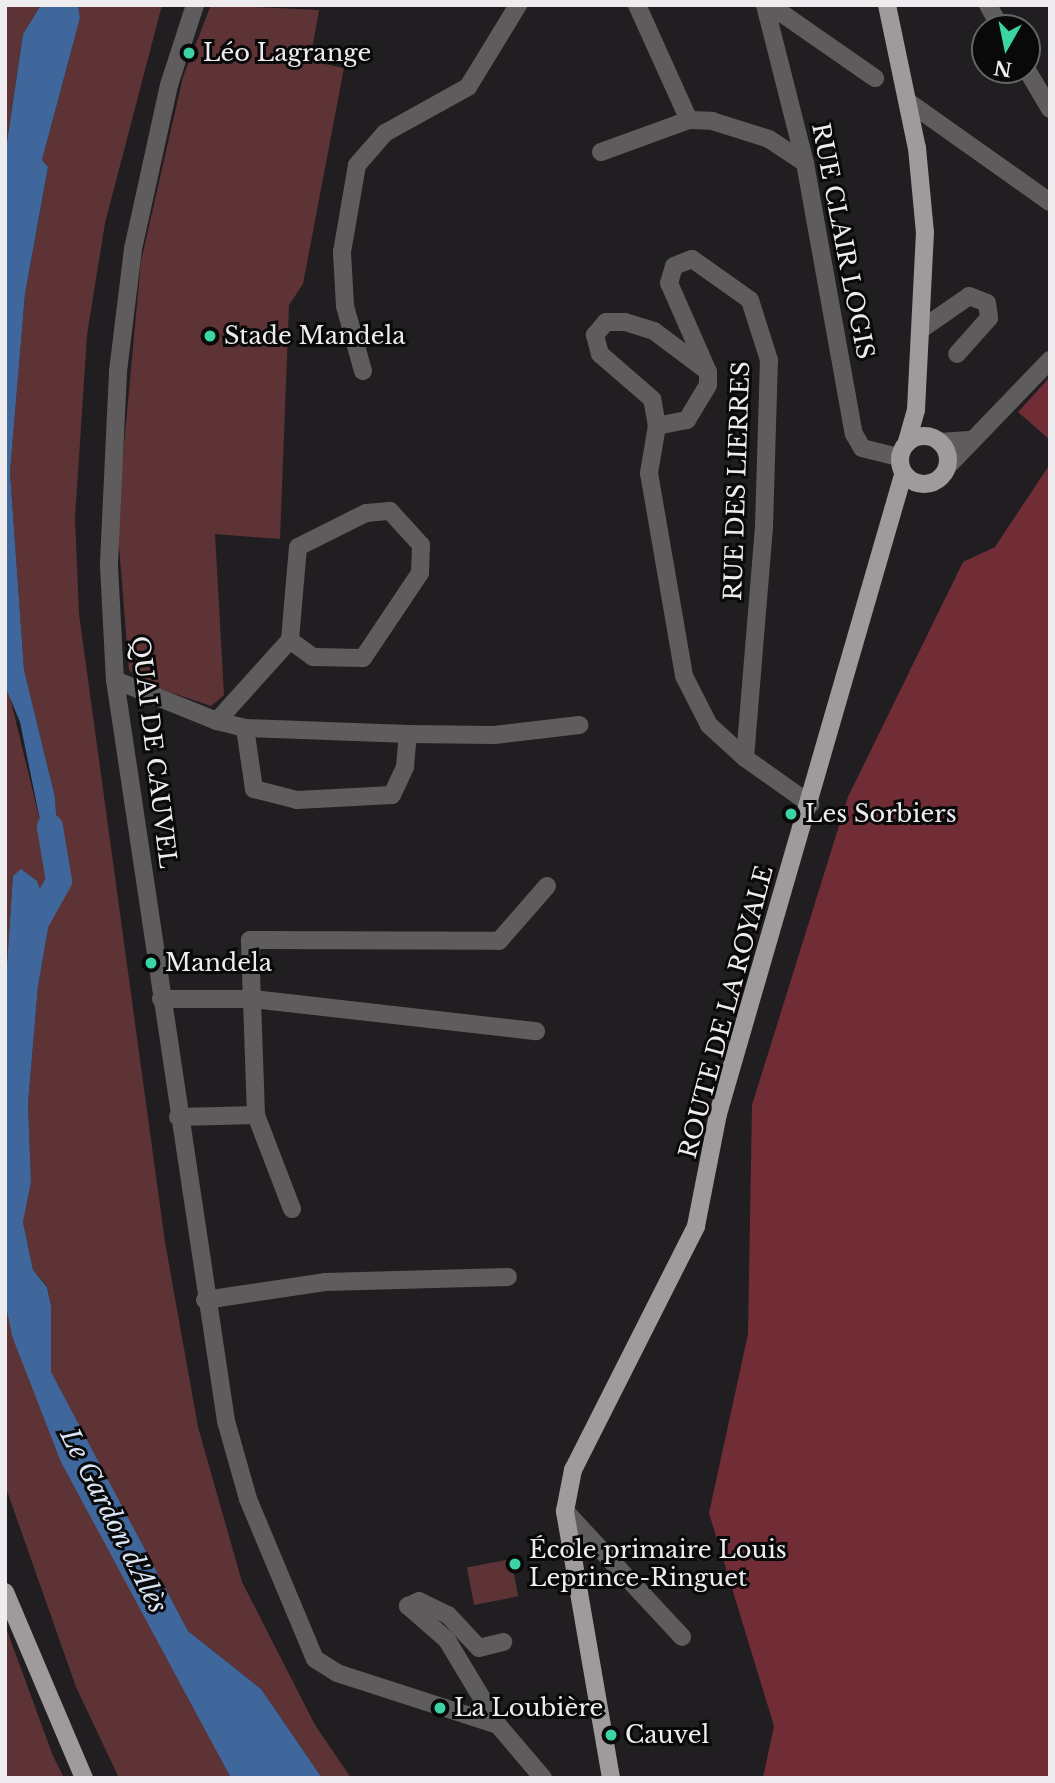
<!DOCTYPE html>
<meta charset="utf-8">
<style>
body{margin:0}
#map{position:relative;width:1055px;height:1783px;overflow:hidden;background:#211e22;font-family:"Libre Baskerville",serif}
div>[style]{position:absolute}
.green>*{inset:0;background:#5e3336;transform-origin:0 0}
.forest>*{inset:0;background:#712d35}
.water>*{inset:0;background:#3f679c}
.river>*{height:26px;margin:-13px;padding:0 13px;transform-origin:13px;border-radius:13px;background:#3f679c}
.minor>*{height:18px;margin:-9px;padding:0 9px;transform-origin:9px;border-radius:9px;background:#5f5c5d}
.major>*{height:18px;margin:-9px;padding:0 9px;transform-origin:9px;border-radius:9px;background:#9f9a9c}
.major>.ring{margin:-9px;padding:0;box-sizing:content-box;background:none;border:18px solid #9f9a9c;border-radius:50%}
.dots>*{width:19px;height:19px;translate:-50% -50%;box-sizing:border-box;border:4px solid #0a090a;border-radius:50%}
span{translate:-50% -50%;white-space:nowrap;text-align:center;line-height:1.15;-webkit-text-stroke:6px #0a090a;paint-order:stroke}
.poi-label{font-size:24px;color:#eeecef}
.left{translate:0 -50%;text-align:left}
.street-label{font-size:24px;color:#eeecef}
.water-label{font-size:26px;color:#d9e5f5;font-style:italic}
.frame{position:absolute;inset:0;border:7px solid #eeecef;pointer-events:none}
.north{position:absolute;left:971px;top:14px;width:70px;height:70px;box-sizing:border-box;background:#0a090a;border:2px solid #656466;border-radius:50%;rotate:189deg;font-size:19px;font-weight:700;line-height:28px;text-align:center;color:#eeecef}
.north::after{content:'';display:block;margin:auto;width:24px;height:32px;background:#3cd4a4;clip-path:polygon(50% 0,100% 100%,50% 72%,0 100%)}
</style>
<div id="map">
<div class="green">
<i style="clip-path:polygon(5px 5px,41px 5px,23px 34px,5px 153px)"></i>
<i style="clip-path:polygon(78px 5px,162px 5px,105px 223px,87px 335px,75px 518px,79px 614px,165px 1242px,198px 1427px,242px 1582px,315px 1725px,351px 1778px,322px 1778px,261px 1689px,188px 1631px,50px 1372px,51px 1306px,47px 1286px,33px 1270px,23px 1222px,31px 1182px,28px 1104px,38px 986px,54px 895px,43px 899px,13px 876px,5px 993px,6px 681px,41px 825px,59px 858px,55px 797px,24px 670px,10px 472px,25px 294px,48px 168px,42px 160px,80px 18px)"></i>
<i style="clip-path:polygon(211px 5px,319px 10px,310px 61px,344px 68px,303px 284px,289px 305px,280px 539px,215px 534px,224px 695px,211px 706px,146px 684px,129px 670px,117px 521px,141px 261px,183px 77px)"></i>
<i style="clip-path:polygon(5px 1302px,12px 1336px,231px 1778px,119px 1778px,76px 1687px,5px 1485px)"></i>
<i style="left:511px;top:1559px;width:38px;height:45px;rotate:79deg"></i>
<i style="clip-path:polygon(5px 1625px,53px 1756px,64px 1778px,5px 1778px)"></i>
</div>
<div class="forest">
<i style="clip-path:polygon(1050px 377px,1050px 440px,1018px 412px)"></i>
<i style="clip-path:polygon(1050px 464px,1050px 1778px,763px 1778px,774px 1726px,709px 1513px,748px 1334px,752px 1105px,848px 797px,963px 562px,995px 547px)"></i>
</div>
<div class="water">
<i style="clip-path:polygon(41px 5px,78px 5px,80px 18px,42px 160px,48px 167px,25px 294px,10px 472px,24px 670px,55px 797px,59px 860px,41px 825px,20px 722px,5px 686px,5px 155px,23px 34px)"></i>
<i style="clip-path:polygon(21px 869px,37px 881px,43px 898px,54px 895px,38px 986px,28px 1104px,31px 1182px,23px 1222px,33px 1270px,47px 1287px,51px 1306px,51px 1372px,188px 1631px,261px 1689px,322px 1778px,231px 1778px,61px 1462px,12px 1336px,5px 1302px,5px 993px,13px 876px)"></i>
</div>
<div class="river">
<i style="left:35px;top:924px;width:49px;rotate:-60.8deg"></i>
<i style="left:59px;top:881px;width:55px;rotate:-99.5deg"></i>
</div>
<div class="minor">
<i style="left:195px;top:5px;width:84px;rotate:108deg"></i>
<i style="left:169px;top:85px;width:168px;rotate:102.4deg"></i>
<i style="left:133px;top:249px;width:124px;rotate:97deg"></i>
<i style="left:118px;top:372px;width:194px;rotate:92.7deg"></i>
<i style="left:109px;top:566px;width:114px;rotate:87deg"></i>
<i style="left:115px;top:680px;width:749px;rotate:81.48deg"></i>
<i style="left:226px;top:1421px;width:81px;rotate:74.2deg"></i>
<i style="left:248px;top:1499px;width:173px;rotate:67.3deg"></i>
<i style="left:315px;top:1659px;width:26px;rotate:32deg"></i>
<i style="left:337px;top:1673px;width:169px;rotate:17.9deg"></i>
<i style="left:498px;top:1725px;width:70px;rotate:49.7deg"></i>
<i style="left:637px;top:5px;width:126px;rotate:65.7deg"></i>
<i style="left:765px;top:5px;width:163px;rotate:75.8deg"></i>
<i style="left:805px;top:163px;width:275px;rotate:79.8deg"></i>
<i style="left:854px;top:434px;width:16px;rotate:60deg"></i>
<i style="left:862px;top:448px;width:38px;rotate:14deg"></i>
<i style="left:770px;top:5px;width:128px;rotate:34.8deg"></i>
<i style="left:988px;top:5px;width:26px;rotate:61deg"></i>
<i style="left:1027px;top:70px;width:45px;rotate:59.5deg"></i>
<i style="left:910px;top:103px;width:171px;rotate:35.3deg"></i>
<i style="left:601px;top:152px;width:94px;rotate:-20deg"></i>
<i style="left:689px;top:120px;width:23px;rotate:2deg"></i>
<i style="left:712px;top:121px;width:60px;rotate:17.5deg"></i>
<i style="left:769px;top:139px;width:43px;rotate:33.7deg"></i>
<i style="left:923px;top:328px;width:56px;rotate:-34.8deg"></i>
<i style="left:969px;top:296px;width:19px;rotate:21deg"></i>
<i style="left:987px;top:303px;width:15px;rotate:82deg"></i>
<i style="left:989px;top:318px;width:48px;rotate:131.6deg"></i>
<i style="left:363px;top:371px;width:67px;rotate:-105.5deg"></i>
<i style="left:345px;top:306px;width:54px;rotate:-93.2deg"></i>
<i style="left:342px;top:252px;width:88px;rotate:-80.2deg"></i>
<i style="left:357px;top:165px;width:43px;rotate:-48.8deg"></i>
<i style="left:385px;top:133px;width:95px;rotate:-29deg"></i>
<i style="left:468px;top:87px;width:96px;rotate:-58.6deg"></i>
<i style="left:657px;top:426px;width:27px;rotate:-100deg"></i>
<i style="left:652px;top:399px;width:69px;rotate:-139.1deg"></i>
<i style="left:600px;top:354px;width:20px;rotate:-105deg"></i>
<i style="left:595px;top:335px;width:17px;rotate:-50deg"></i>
<i style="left:606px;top:322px;width:19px"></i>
<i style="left:625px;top:322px;width:30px;rotate:17deg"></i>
<i style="left:654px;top:331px;width:65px;rotate:36.9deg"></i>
<i style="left:940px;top:442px;width:29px;rotate:-4deg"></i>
<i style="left:947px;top:467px;width:149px;rotate:-46.1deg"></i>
<i style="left:390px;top:511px;width:46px;rotate:47.6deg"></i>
<i style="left:421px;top:545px;width:28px;rotate:92deg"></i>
<i style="left:420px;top:573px;width:102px;rotate:123.8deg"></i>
<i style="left:363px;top:658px;width:50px;rotate:-178.9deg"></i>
<i style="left:313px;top:657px;width:29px;rotate:-144deg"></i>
<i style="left:290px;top:640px;width:93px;rotate:-85.1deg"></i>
<i style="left:298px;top:547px;width:76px;rotate:-26.6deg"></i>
<i style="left:366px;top:513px;width:24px;rotate:-5deg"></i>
<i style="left:115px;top:680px;width:110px;rotate:21.9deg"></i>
<i style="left:217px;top:721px;width:109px;rotate:-48deg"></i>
<i style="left:217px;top:721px;width:29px;rotate:14deg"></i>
<i style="left:245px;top:728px;width:163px;rotate:2.1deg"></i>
<i style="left:408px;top:734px;width:86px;rotate:0.7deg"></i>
<i style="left:494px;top:735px;width:86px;rotate:-6.7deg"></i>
<i style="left:245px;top:728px;width:62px;rotate:81.6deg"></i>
<i style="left:254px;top:789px;width:44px;rotate:14.3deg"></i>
<i style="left:297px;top:800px;width:95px;rotate:-3deg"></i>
<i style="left:392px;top:795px;width:31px;rotate:-65deg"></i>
<i style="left:405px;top:767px;width:33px;rotate:-85deg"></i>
<i style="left:745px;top:758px;width:232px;rotate:-85.3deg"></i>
<i style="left:764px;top:527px;width:167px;rotate:-88.3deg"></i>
<i style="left:769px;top:360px;width:63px;rotate:-107.6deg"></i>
<i style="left:750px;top:300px;width:71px;rotate:-144.7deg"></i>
<i style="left:692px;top:259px;width:19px;rotate:159deg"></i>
<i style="left:674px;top:266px;width:18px;rotate:106deg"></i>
<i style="left:669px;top:283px;width:97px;rotate:66.3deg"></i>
<i style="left:708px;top:372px;width:13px;rotate:90deg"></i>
<i style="left:708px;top:385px;width:41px;rotate:121deg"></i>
<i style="left:687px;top:420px;width:31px;rotate:169deg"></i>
<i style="left:657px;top:426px;width:48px;rotate:99.7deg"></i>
<i style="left:649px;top:473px;width:206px;rotate:80.2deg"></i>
<i style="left:684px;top:676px;width:55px;rotate:63deg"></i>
<i style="left:709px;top:725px;width:49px;rotate:42.5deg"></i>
<i style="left:745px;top:758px;width:80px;rotate:35.3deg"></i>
<i style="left:161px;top:999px;width:92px"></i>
<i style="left:253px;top:999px;width:285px;rotate:6.5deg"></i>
<i style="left:178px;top:1117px;width:78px;rotate:-1.5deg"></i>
<i style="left:292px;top:1209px;width:101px;rotate:-111deg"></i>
<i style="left:256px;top:1115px;width:175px;rotate:-92deg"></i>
<i style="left:250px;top:940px;width:249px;rotate:0.2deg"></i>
<i style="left:499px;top:941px;width:73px;rotate:-48.9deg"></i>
<i style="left:205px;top:1300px;width:121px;rotate:-8.5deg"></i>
<i style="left:325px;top:1282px;width:183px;rotate:-1.6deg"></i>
<i style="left:565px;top:1511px;width:172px;rotate:47.1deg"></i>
<i style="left:498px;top:1725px;width:99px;rotate:-121deg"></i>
<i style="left:447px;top:1640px;width:52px;rotate:-138.9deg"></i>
<i style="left:408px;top:1606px;width:12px;rotate:-24deg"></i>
<i style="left:419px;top:1601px;width:32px;rotate:26deg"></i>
<i style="left:448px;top:1615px;width:45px;rotate:46.8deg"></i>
<i style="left:479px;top:1648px;width:25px;rotate:-14deg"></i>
</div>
<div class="major">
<i style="left:887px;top:5px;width:146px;rotate:78.2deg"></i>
<i style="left:917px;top:148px;width:84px;rotate:84.6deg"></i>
<i style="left:925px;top:232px;width:178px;rotate:92.9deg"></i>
<i style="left:916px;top:410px;width:35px;rotate:106deg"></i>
<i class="ring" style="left:900px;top:436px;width:30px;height:30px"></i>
<i style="left:5px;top:1592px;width:202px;rotate:67deg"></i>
<i style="left:611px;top:1778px;width:271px;rotate:-99.8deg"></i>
<i style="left:565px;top:1511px;width:42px;rotate:-79deg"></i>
<i style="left:573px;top:1470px;width:273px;rotate:-63.2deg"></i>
<i style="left:696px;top:1226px;width:114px;rotate:-78.9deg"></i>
<i style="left:718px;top:1114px;width:665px;rotate:-73.85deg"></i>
</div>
<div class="dots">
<i style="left:189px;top:53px;background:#3cd4a4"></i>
<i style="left:210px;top:336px;background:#3cd4a4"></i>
<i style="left:791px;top:814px;background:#3cd4a4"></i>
<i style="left:151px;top:963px;background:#3cd4a4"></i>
<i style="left:515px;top:1564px;background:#3cd4a4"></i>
<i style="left:440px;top:1708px;background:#3cd4a4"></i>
<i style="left:611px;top:1735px;background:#3cd4a4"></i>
</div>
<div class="poi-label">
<span class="left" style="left:203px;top:53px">Léo Lagrange</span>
<span class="left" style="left:224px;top:336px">Stade Mandela</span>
<span class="left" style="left:805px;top:814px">Les Sorbiers</span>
<span class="left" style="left:165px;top:963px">Mandela</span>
<span class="left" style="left:529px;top:1564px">École primaire Louis<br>Leprince-Ringuet</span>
<span class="left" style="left:454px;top:1708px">La Loubière</span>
<span class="left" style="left:625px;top:1735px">Cauvel</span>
</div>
<div class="street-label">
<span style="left:843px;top:241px;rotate:79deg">RUE CLAIR LOGIS</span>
<span style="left:737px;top:481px;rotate:-88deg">RUE DES LIERRES</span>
<span style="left:154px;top:752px;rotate:83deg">QUAI DE CAUVEL</span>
<span style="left:726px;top:1012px;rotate:-75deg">ROUTE DE LA ROYALE</span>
</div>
<div class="water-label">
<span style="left:113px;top:1521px;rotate:63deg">Le Gardon d'Alès</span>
</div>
<div class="frame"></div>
<div class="north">N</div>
</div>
